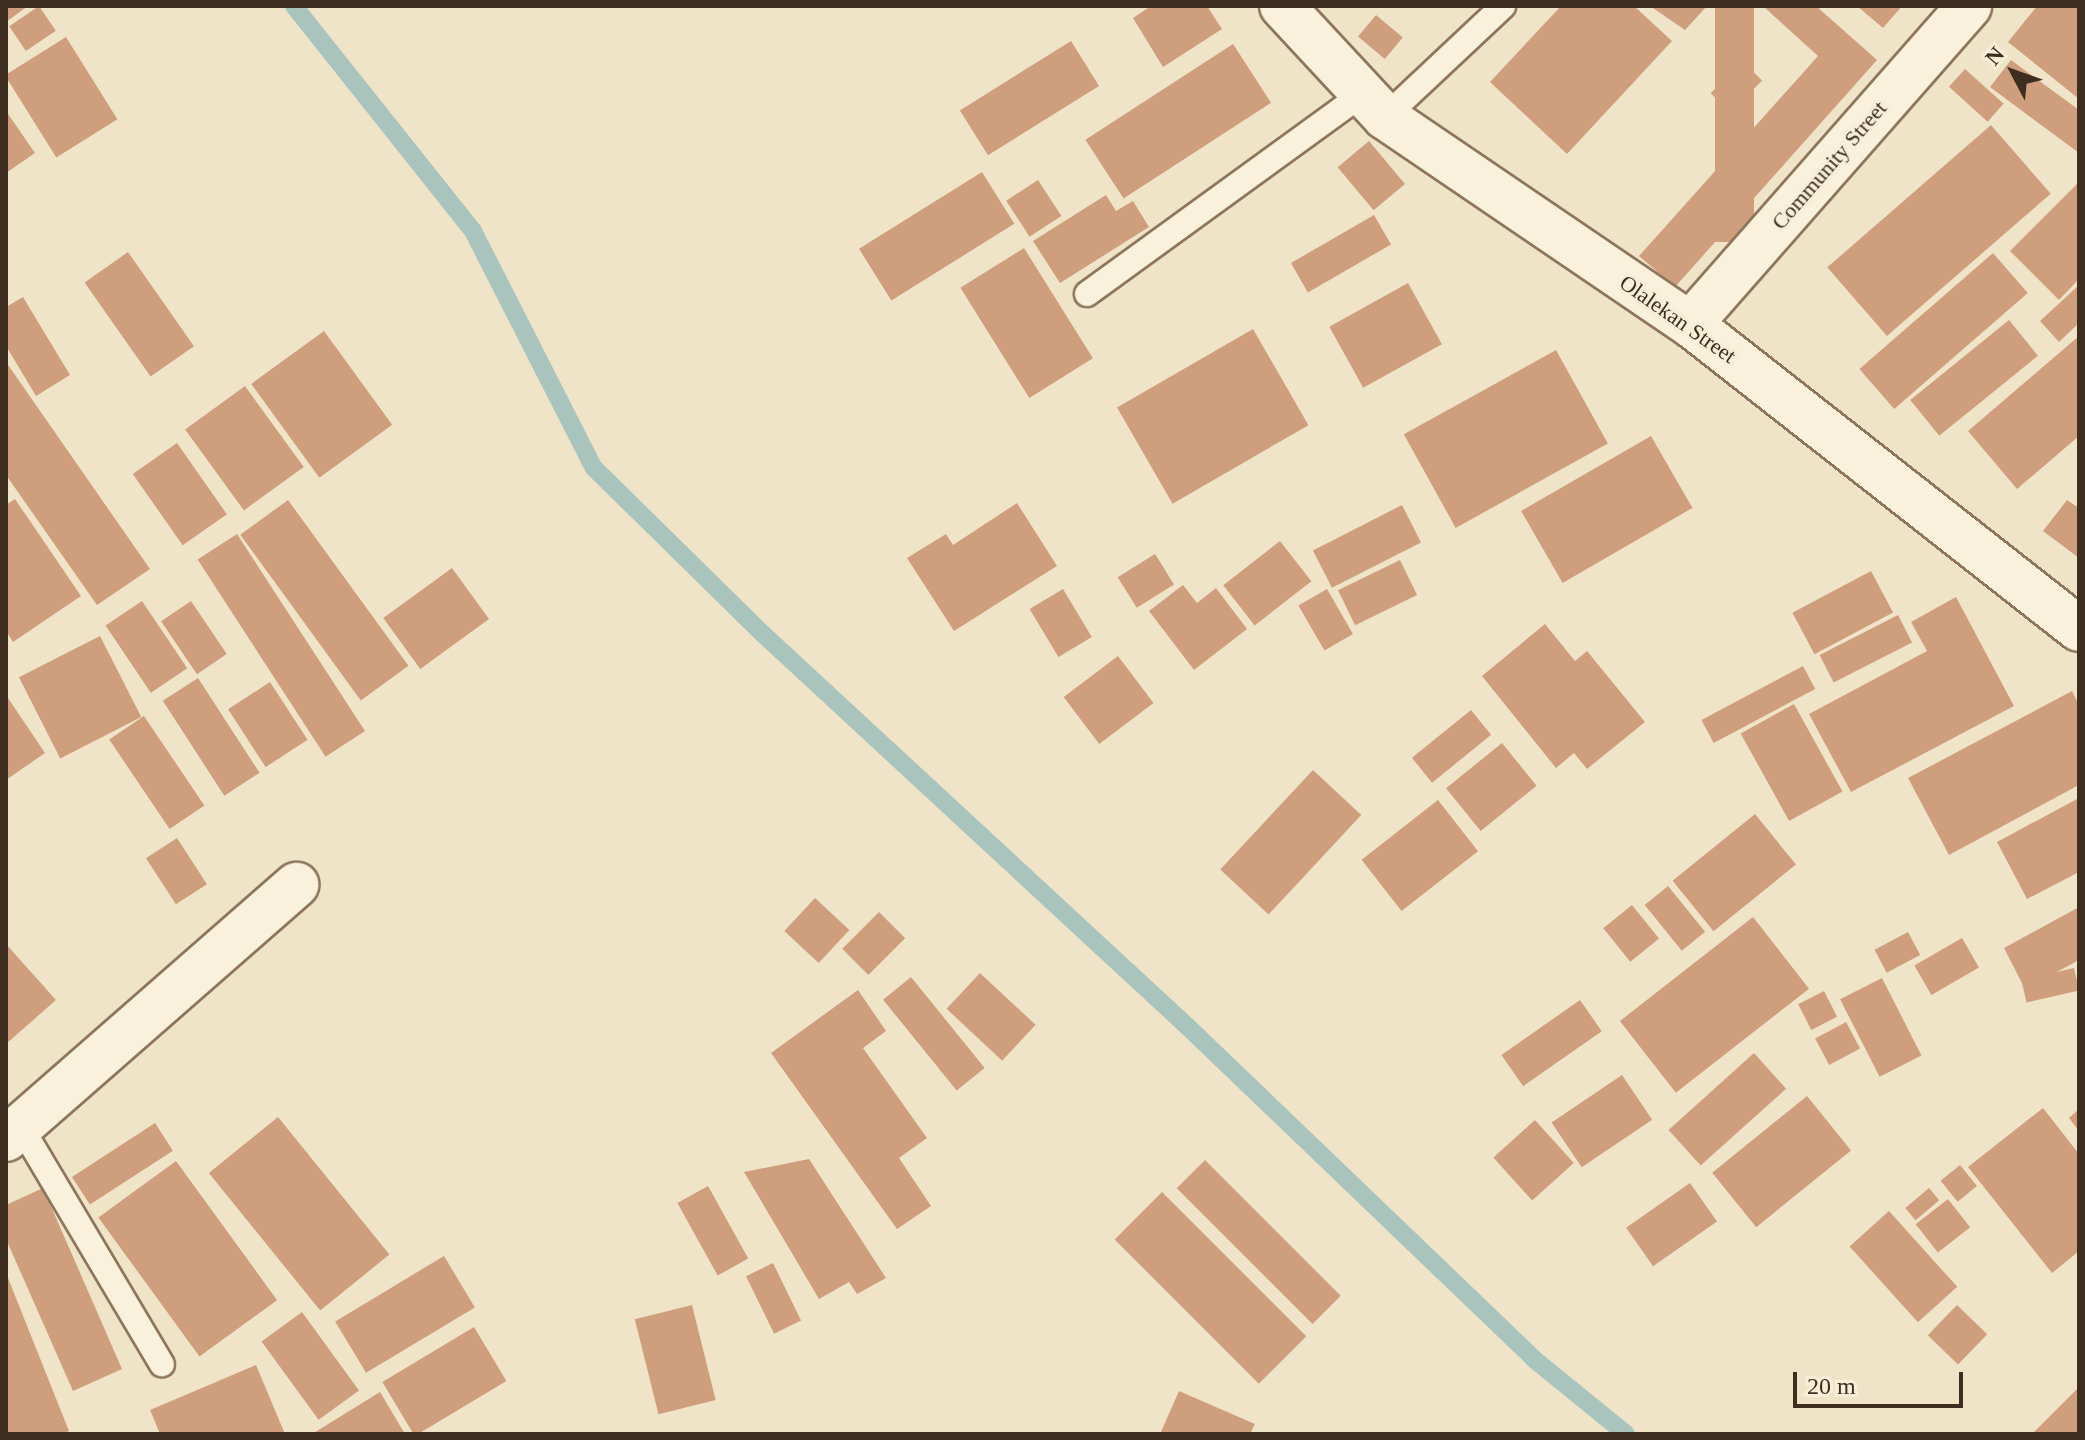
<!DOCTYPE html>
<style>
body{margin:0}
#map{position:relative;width:2085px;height:1440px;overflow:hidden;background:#f0e4c8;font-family:"Times New Roman",serif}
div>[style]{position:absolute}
.stream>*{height:18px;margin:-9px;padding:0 9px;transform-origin:9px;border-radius:9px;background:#a9c4bc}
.building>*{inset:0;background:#cf9f7d;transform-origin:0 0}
.roads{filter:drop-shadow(2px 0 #8d765c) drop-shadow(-2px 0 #8d765c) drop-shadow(0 2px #8d765c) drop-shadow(0 -2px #8d765c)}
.lane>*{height:24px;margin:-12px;padding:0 12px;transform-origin:12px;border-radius:12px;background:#faf1dc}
.street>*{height:44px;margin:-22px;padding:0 22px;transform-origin:22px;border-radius:22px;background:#faf1dc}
span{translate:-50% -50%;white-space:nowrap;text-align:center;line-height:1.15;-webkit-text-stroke:7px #f7eed8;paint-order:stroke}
.street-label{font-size:22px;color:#3d2e20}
.frame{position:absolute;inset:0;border:8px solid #3d2e20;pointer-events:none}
.north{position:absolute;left:1973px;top:32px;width:80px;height:80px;-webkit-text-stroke:6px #f7eed8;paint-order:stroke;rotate:311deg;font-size:22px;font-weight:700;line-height:32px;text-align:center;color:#3d2e20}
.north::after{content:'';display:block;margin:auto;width:28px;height:36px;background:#3d2e20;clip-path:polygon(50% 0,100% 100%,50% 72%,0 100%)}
.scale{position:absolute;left:1793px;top:1372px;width:170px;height:36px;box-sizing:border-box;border:4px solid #3d2e20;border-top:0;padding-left:10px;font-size:24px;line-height:28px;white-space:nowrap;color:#3d2e20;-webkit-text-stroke:6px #f7eed8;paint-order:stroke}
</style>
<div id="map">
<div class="stream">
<i style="left:294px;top:6px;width:288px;rotate:51.5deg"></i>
<i style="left:473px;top:231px;width:266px;rotate:63deg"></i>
<i style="left:594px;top:468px;width:237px;rotate:44.5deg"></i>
<i style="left:763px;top:634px;width:579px;rotate:42.76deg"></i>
<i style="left:1188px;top:1027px;width:481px;rotate:43.8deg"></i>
<i style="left:1535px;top:1360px;width:117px;rotate:39.1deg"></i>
</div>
<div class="building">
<i style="clip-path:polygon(6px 6px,28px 6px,6px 22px)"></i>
<i style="left:39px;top:6px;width:30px;height:36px;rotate:56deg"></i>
<i style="clip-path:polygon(1151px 6px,1207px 6px,1222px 29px,1163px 67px,1133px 18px)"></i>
<i style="clip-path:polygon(1561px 6px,1634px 6px,1672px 41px,1567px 154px,1490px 82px)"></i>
<i style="clip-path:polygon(1650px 6px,1707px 6px,1685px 30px)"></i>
<i style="left:1715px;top:6px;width:39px;height:236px"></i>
<i style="clip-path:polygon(1763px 6px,1816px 6px,1877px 60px,1675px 287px,1639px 256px,1818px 56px)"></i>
<i style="clip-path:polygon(1857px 6px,1902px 6px,1883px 28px)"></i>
<i style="clip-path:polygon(2037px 6px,2079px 6px,2079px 99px,2008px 42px)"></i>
<i style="left:1376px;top:15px;width:35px;height:28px;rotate:40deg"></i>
<i style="left:66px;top:37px;width:97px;height:72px;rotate:58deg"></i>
<i style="left:1071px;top:41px;width:53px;height:131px;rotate:58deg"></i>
<i style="left:1233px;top:44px;width:70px;height:176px;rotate:57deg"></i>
<i style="clip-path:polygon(2011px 60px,2079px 110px,2079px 153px,1990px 87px)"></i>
<i style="left:1742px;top:61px;width:28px;height:45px;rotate:44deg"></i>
<i style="left:1965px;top:69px;width:52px;height:24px;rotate:42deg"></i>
<i style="clip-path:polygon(6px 111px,35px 153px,6px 173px)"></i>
<i style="left:1991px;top:125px;width:91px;height:217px;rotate:49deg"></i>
<i style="left:1369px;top:141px;width:56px;height:41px;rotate:50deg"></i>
<i style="left:982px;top:172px;width:61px;height:145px;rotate:58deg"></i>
<i style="left:1038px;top:180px;width:43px;height:38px;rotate:57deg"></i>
<i style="clip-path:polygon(2079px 182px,2079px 279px,2059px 300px,2010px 251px)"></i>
<i style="clip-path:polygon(1106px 195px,1116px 211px,1133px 201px,1149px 227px,1060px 283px,1033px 241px)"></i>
<i style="left:1374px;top:215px;width:34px;height:96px;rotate:60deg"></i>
<i style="left:1024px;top:248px;width:130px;height:75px;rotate:58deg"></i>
<i style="left:128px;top:252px;width:115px;height:53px;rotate:55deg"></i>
<i style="left:1993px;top:253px;width:53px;height:177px;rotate:49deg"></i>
<i style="left:1408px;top:283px;width:70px;height:90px;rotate:61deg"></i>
<i style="clip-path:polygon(2079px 285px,2079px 323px,2059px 342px,2040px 321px)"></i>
<i style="clip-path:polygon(23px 297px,70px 375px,36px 396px,6px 346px,6px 307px)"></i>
<i style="left:2009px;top:320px;width:46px;height:127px;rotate:51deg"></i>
<i style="left:1253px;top:329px;width:111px;height:157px;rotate:60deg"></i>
<i style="left:324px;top:331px;width:116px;height:90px;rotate:54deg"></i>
<i style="clip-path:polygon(2079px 336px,2079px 436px,2017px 489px,1968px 431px)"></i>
<i style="left:1556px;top:350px;width:107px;height:174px;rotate:61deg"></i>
<i style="clip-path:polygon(6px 362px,150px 569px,97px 605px,6px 475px)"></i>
<i style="left:245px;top:386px;width:100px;height:74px;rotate:54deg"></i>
<i style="left:1651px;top:436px;width:83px;height:150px;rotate:60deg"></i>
<i style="left:177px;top:443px;width:87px;height:54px;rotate:55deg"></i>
<i style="clip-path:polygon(15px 499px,81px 596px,13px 642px,6px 631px,6px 505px)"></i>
<i style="left:288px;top:500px;width:205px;height:59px;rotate:54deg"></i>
<i style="clip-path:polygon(2067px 500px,2079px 508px,2079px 558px,2043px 531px)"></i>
<i style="clip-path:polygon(1017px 503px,1057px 566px,954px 631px,907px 558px,946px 534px,953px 545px)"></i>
<i style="left:1402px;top:505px;width:42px;height:100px;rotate:63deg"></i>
<i style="left:237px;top:534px;width:235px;height:47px;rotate:57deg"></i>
<i style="left:1280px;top:541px;width:51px;height:72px;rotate:52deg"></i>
<i style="left:1155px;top:554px;width:36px;height:44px;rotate:58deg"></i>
<i style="left:1400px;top:560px;width:39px;height:69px;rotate:64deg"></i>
<i style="left:452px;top:568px;width:63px;height:85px;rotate:54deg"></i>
<i style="left:1871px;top:571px;width:47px;height:89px;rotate:62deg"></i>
<i style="clip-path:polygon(1183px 585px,1197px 603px,1216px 588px,1247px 629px,1194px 670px,1149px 611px)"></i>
<i style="left:1063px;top:589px;width:56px;height:39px;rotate:59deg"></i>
<i style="left:1327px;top:589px;width:52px;height:33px;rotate:60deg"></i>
<i style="clip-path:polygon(1956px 597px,2014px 706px,1851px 792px,1809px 714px,1927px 651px,1911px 622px)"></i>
<i style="left:142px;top:601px;width:81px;height:44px;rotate:56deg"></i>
<i style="left:191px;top:601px;width:64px;height:36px;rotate:56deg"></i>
<i style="left:1898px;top:615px;width:31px;height:88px;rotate:63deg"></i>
<i style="clip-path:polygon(1545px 624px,1575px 661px,1587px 651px,1645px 722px,1587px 769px,1574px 753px,1556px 768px,1482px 676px)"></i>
<i style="left:100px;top:636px;width:91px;height:91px;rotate:63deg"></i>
<i style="left:1118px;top:656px;width:59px;height:68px;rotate:53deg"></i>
<i style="left:1803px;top:666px;width:26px;height:115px;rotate:62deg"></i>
<i style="left:198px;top:678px;width:113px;height:42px;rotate:57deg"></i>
<i style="left:270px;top:682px;width:69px;height:50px;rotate:57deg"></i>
<i style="clip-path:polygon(2072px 691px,2079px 705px,2079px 785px,1949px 855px,1908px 778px)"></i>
<i style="clip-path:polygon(6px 695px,45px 753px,6px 780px)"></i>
<i style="left:1794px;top:704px;width:100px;height:61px;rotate:61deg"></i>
<i style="left:1471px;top:710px;width:32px;height:76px;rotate:51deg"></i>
<i style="left:144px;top:716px;width:108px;height:42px;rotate:56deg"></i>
<i style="left:1502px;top:743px;width:55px;height:72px;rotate:51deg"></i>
<i style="left:1313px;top:770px;width:66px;height:136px;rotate:43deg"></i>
<i style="clip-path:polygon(2077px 799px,2079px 872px,2027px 899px,1997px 842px)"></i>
<i style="left:1438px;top:800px;width:65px;height:97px;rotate:52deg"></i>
<i style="left:1755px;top:814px;width:65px;height:106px;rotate:51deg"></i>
<i style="left:177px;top:838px;width:55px;height:37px;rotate:57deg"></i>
<i style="left:1668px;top:886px;width:59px;height:30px;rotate:51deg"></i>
<i style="left:815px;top:898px;width:47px;height:45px;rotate:43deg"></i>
<i style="left:1632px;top:905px;width:43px;height:37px;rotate:51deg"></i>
<i style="clip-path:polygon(2079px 907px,2079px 960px,2025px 989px,2004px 948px)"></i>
<i style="left:879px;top:912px;width:37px;height:52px;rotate:45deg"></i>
<i style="left:1753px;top:917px;width:91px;height:169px;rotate:52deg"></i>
<i style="left:1908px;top:932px;width:26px;height:38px;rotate:62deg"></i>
<i style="left:1962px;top:938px;width:34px;height:55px;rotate:60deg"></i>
<i style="clip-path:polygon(6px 944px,56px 1000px,6px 1044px)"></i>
<i style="left:2074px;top:968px;width:23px;height:54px;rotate:77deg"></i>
<i style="left:980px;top:973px;width:76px;height:49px;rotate:43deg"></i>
<i style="left:911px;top:977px;width:117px;height:36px;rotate:51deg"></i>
<i style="left:1882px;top:978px;width:87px;height:47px;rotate:63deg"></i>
<i style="clip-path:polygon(858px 990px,886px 1031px,863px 1048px,927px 1138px,899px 1158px,931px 1206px,897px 1229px,771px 1053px)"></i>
<i style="left:1824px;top:991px;width:29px;height:29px;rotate:63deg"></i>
<i style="left:1580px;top:1000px;width:38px;height:96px;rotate:55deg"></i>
<i style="left:1846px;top:1022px;width:30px;height:35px;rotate:62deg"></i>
<i style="left:1754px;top:1053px;width:48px;height:115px;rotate:48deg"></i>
<i style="left:1622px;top:1075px;width:54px;height:85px;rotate:56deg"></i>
<i style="left:1807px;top:1096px;width:70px;height:122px;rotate:51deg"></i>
<i style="clip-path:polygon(2043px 1108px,2079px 1154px,2079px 1251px,2052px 1273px,1968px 1167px)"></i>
<i style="clip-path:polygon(2079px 1109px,2079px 1131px,2069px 1118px)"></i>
<i style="left:278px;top:1117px;width:177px;height:89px;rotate:51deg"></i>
<i style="left:1535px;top:1120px;width:58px;height:56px;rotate:48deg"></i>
<i style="left:155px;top:1123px;width:33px;height:99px;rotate:57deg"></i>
<i style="clip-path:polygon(809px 1159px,886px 1278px,857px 1294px,849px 1282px,819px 1299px,744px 1172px)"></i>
<i style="left:1205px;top:1160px;width:192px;height:40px;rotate:45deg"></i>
<i style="left:176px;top:1161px;width:172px;height:96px;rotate:54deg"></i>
<i style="left:1960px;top:1165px;width:27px;height:25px;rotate:51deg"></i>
<i style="left:1690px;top:1183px;width:47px;height:78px;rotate:55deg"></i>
<i style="left:708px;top:1186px;width:83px;height:35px;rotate:61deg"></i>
<i style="clip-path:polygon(43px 1188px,122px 1369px,73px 1391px,6px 1239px,6px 1205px)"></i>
<i style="left:1929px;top:1188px;width:16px;height:31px;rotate:50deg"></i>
<i style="left:1162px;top:1192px;width:204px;height:67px;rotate:45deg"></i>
<i style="left:1948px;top:1199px;width:36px;height:41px;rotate:52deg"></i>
<i style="left:1889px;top:1211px;width:102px;height:53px;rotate:48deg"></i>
<i style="left:444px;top:1256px;width:60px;height:127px;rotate:59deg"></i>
<i style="left:773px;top:1263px;width:64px;height:30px;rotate:64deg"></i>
<i style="clip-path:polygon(6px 1273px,69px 1431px,62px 1434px,6px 1434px)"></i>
<i style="left:692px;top:1305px;width:98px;height:59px;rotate:76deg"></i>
<i style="left:1957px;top:1305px;width:42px;height:42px;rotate:44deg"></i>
<i style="left:302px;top:1312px;width:97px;height:50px;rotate:54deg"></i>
<i style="left:474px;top:1327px;width:63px;height:107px;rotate:59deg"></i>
<i style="clip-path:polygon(256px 1365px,285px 1434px,160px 1434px,150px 1410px)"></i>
<i style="clip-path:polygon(2079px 1387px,2079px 1434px,2036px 1434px,2034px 1432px)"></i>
<i style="clip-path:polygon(1179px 1391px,1255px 1424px,1250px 1434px,1160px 1434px)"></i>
<i style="clip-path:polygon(380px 1392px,405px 1434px,312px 1434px)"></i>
</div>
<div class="roads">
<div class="lane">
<i style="left:1385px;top:117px;width:162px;rotate:-43.2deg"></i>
<i style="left:1087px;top:294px;width:342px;rotate:-36deg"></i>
<i style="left:21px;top:1127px;width:276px;rotate:59.3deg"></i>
</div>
<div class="street">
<i style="left:1282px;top:6px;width:151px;rotate:47.1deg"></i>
<i style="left:1385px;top:117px;width:369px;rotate:34.2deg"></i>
<i style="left:1690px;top:324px;width:494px;rotate:38.1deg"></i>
<i style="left:1690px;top:324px;width:423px;rotate:-48.7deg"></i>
<i style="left:6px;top:1139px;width:386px;rotate:-41.2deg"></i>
</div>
</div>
<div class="street-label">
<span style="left:1829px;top:165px;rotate:-49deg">Community Street</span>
<span style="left:1678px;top:319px;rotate:35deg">Olalekan Street</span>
</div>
<div class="frame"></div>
<div class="north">N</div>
<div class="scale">20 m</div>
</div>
